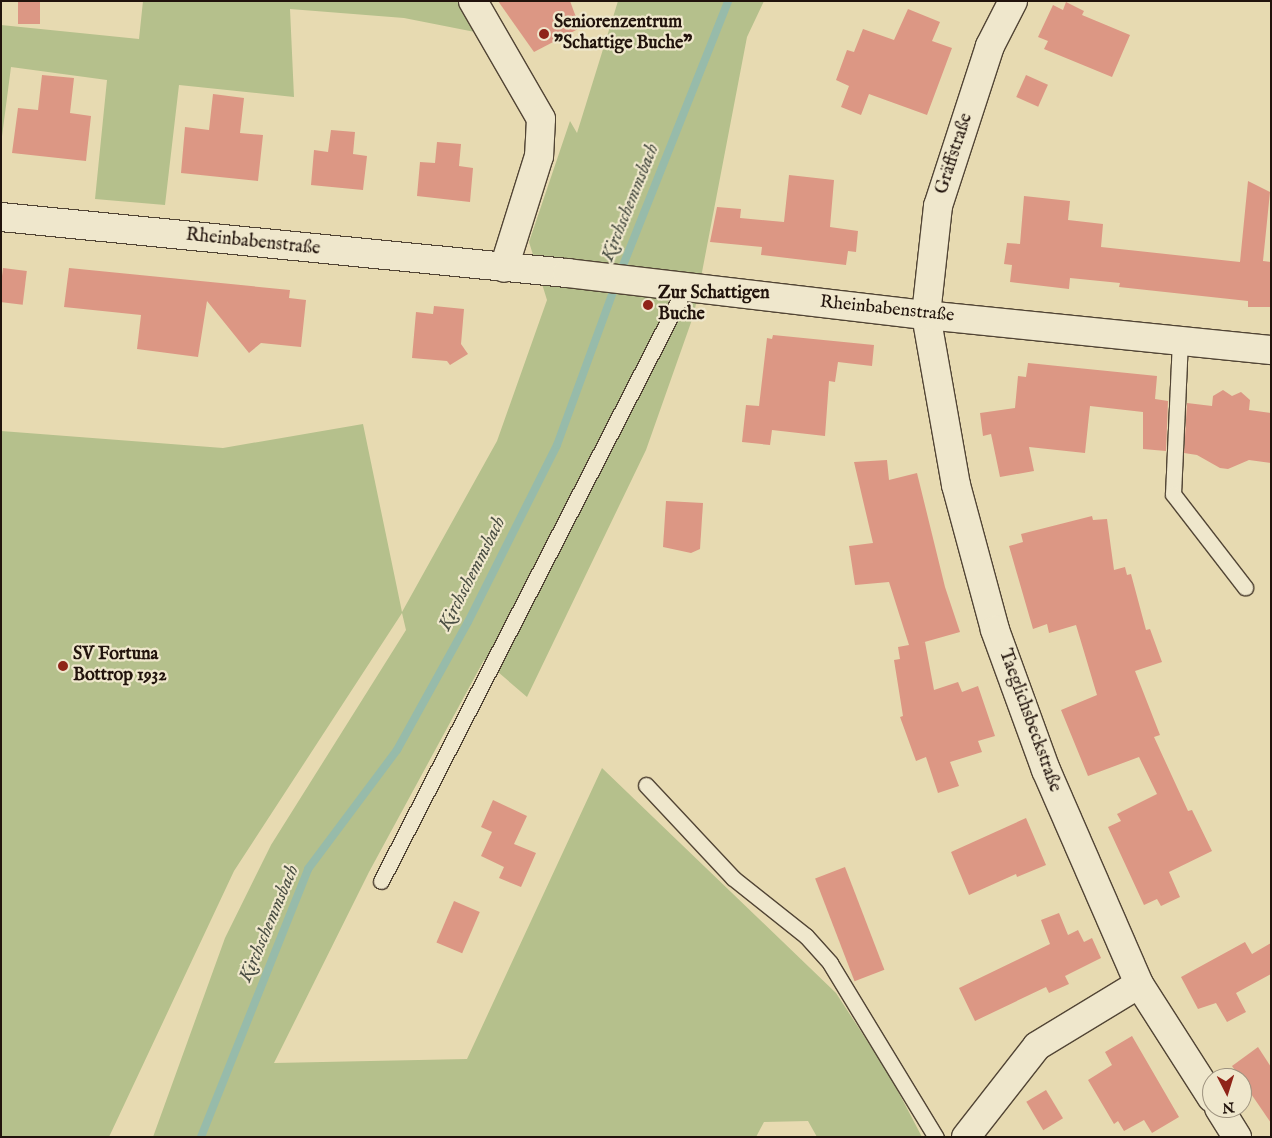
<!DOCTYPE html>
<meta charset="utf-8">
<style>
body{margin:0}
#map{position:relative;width:1272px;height:1138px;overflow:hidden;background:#e7dab1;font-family:"IM FELL English",serif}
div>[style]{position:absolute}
.green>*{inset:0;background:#b5c08c}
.stream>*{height:8px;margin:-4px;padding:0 4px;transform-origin:4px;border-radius:4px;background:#97bbaa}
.building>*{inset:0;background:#dc9784;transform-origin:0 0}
.roads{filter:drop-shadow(1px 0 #524535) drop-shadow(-1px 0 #524535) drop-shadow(0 1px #524535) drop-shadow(0 -1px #524535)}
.lane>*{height:15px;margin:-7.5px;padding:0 7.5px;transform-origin:7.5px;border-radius:7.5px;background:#efe7cc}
.street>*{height:28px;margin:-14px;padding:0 14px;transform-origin:14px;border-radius:14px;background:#efe7cc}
.dots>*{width:14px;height:14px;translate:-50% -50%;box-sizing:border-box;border:2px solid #efe7cc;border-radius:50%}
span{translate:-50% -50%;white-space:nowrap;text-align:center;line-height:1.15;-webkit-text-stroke:4.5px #efe7cc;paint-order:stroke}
.poi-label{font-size:18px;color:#21130c;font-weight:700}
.left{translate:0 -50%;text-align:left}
.street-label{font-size:18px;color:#21130c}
.water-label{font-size:19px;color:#4a4e43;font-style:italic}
.frame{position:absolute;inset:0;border:2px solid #21130c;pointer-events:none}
.north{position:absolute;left:1202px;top:1068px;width:50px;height:50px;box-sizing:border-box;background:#efe7cc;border:1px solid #9d927f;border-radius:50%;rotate:175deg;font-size:14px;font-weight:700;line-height:20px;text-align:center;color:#21130c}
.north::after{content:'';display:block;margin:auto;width:18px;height:22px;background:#8f2418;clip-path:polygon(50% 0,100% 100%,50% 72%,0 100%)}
</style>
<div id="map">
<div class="green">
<i style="clip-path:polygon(143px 1px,460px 1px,475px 32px,404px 18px,290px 9px,294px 97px,179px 85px,165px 205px,95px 199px,107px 80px,11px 67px,1px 144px,1px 25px,139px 39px)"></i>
<i style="clip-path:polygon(618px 1px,764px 1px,747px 37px,694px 314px,646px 450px,527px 697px,484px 660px,369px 872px,274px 1063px,467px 1059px,602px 768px,836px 993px,890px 1076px,922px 1137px,817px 1137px,808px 1121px,764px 1122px,756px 1137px,153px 1137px,225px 938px,271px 845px,406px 630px,402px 613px,234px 871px,109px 1137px,1px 1137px,1px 431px,223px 448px,363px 424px,402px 612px,497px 441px,547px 300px,529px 242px,570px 121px,577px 133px)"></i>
</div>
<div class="stream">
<i style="left:620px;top:273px;width:293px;rotate:-68.3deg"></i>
<i style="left:201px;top:1137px;width:289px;rotate:-68.2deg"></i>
<i style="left:308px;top:869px;width:149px;rotate:-53.2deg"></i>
<i style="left:397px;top:750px;width:146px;rotate:-61deg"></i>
<i style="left:468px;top:622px;width:198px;rotate:-63.3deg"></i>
<i style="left:557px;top:445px;width:171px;rotate:-69.9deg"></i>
</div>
<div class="building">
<i style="left:18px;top:1px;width:22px;height:23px"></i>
<i style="clip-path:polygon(498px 1px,570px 1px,580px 28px,534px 52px)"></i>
<i style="clip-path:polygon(1066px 2px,1084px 11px,1082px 15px,1130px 35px,1112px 77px,1044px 49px,1048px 41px,1038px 37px,1053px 5px,1063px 10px)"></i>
<i style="clip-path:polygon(908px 9px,940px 22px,932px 41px,952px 48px,927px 115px,869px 94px,861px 115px,841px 107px,849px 86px,836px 80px,847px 50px,854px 52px,863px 29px,894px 40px)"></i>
<i style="clip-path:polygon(42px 75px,74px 78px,70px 113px,91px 116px,86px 161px,12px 153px,18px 108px,38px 110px)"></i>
<i style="left:1026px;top:75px;width:24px;height:24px;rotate:24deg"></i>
<i style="clip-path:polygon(213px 94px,244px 98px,240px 133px,263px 135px,258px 181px,181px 173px,185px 127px,209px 130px)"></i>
<i style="clip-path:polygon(331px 130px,355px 132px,353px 154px,367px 156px,363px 190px,311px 185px,314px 150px,328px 152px)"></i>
<i style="clip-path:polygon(437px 142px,461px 144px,459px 166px,473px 168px,470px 202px,417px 196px,420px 162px,435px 163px)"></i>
<i style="clip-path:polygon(789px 175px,834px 180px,830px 227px,858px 231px,856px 252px,848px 251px,846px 265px,761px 255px,762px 247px,710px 242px,717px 207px,741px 209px,740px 218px,784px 222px)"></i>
<i style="clip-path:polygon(1248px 181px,1270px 192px,1263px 261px,1271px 262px,1271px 307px,1248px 307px,1248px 301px,1119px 287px,1120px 283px,1070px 278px,1069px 289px,1010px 282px,1012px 265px,1004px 264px,1007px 243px,1020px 244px,1024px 196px,1070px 201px,1068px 220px,1103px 224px,1101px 247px,1240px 262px)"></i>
<i style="left:3px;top:268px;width:24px;height:34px;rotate:7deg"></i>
<i style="clip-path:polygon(69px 268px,290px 290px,289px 298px,306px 300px,301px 347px,261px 343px,249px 353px,207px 301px,198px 357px,137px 349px,141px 315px,64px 307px)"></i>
<i style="clip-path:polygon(434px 306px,464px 309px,461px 344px,468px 354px,450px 365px,447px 361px,412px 358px,416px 312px,433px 314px)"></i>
<i style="clip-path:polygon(773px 335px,874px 345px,872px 366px,838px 362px,835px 382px,829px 381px,825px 436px,772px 430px,770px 445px,742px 442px,746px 405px,759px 406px,767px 338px,772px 339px)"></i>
<i style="clip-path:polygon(1028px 363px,1157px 376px,1155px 399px,1168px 401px,1166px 451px,1143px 449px,1143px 412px,1090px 406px,1085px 453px,1029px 447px,1034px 471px,1000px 477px,991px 434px,983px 436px,980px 413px,1015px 408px,1018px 376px,1026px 377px)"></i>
<i style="clip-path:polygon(1223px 390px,1232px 396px,1241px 392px,1250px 400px,1249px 410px,1271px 413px,1271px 463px,1249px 460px,1228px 469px,1220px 468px,1197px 455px,1184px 453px,1187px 403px,1212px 406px,1213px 396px)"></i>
<i style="clip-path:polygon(887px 460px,889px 480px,917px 473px,945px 587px,960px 632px,921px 643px,925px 642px,934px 690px,958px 682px,962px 692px,978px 686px,995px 736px,978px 741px,982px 752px,950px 762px,959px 786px,938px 793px,926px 757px,916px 761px,900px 717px,903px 716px,894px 660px,900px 659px,898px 647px,909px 645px,889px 582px,855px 585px,849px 546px,873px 543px,854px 462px)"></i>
<i style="clip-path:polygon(666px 501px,703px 503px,700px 549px,691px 553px,663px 547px)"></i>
<i style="clip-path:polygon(1092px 516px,1093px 520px,1107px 519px,1114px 570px,1125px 567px,1127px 575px,1131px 574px,1146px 630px,1150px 629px,1162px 662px,1135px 671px,1160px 735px,1154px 737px,1188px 811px,1192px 810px,1212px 851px,1169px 872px,1180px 897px,1161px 906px,1157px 899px,1144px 905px,1108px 827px,1121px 821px,1117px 814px,1157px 794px,1139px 757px,1088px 776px,1061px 710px,1097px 695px,1076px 625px,1049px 633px,1047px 624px,1033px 629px,1009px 546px,1023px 542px,1021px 534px)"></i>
<i style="clip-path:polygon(493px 800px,527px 816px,514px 844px,536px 853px,521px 887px,499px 878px,504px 867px,481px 856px,492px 832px,481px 827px)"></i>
<i style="clip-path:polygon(1026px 818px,1046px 865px,1017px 877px,1016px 874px,969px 895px,951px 852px)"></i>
<i style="left:845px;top:867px;width:110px;height:32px;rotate:69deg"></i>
<i style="left:454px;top:901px;width:28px;height:45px;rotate:23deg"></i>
<i style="clip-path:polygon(1059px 913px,1068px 935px,1078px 930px,1084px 942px,1092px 938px,1101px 958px,1065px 976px,1069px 984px,1049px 993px,1046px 987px,975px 1021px,959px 988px,1050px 944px,1041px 920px)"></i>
<i style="clip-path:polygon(1245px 942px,1252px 954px,1271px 943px,1271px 974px,1236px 993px,1246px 1012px,1227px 1022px,1216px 1003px,1198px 1009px,1181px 977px)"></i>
<i style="clip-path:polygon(1132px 1036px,1179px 1117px,1152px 1133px,1144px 1120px,1124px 1131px,1118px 1121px,1114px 1124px,1088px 1080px,1112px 1065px,1105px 1052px)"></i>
<i style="clip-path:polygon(1258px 1047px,1271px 1067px,1271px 1123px,1232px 1066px)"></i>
<i style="left:1046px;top:1090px;width:33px;height:23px;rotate:59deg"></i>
</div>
<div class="roads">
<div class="lane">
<i style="left:1180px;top:340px;width:154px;rotate:92.6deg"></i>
<i style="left:1173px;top:494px;width:118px;rotate:52.3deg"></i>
<i style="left:646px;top:785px;width:127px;rotate:46.9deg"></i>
<i style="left:733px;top:878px;width:93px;rotate:38.5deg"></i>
<i style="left:806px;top:936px;width:36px;rotate:48deg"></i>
<i style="left:830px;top:963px;width:204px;rotate:58.7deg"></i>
<i style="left:381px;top:881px;width:666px;rotate:-62.86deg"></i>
</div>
<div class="street">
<i style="left:473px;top:1px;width:136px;rotate:60deg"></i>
<i style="left:541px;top:119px;width:37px;rotate:93deg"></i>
<i style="left:539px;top:156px;width:117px;rotate:107.4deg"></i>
<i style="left:1013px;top:1px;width:51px;rotate:117.1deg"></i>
<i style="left:990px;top:46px;width:168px;rotate:108deg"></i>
<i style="left:938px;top:206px;width:110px;rotate:96.3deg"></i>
<i style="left:926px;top:315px;width:173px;rotate:80deg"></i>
<i style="left:956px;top:485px;width:150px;rotate:74.9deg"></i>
<i style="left:995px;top:630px;width:149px;rotate:70deg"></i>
<i style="left:1046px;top:770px;width:233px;rotate:66.5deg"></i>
<i style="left:1139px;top:984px;width:135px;rotate:57.4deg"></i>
<i style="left:1px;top:217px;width:569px;rotate:5.65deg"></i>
<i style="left:567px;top:273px;width:361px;rotate:6.7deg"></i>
<i style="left:926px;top:315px;width:347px;rotate:5.8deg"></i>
<i style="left:1219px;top:1108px;width:34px;rotate:58deg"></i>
<i style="left:966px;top:1137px;width:115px;rotate:-52deg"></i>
<i style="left:1037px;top:1046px;width:119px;rotate:-31.3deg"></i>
</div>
</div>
<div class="dots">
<i style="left:544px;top:34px;background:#8f2418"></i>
<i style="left:648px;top:305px;background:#8f2418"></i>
<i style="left:63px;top:666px;background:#8f2418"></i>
</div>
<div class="poi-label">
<span class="left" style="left:554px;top:34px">Seniorenzentrum<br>"Schattige Buche"</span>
<span class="left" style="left:658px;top:305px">Zur Schattigen<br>Buche</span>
<span class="left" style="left:73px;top:666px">SV Fortuna<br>Bottrop 1932</span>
</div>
<div class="street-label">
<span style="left:955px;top:154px;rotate:-72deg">Gräffstraße</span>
<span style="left:253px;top:243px;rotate:6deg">Rheinbabenstraße</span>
<span style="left:887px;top:310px;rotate:6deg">Rheinbabenstraße</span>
<span style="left:1029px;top:721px;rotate:70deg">Taeglichsbeckstraße</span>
</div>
<div class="water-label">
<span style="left:631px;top:203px;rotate:-68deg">Kirchschemmsbach</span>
<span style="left:473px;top:574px;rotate:-63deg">Kirchschemmsbach</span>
<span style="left:270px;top:924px;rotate:-67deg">Kirchschemmsbach</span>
</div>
<div class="frame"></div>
<div class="north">N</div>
</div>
